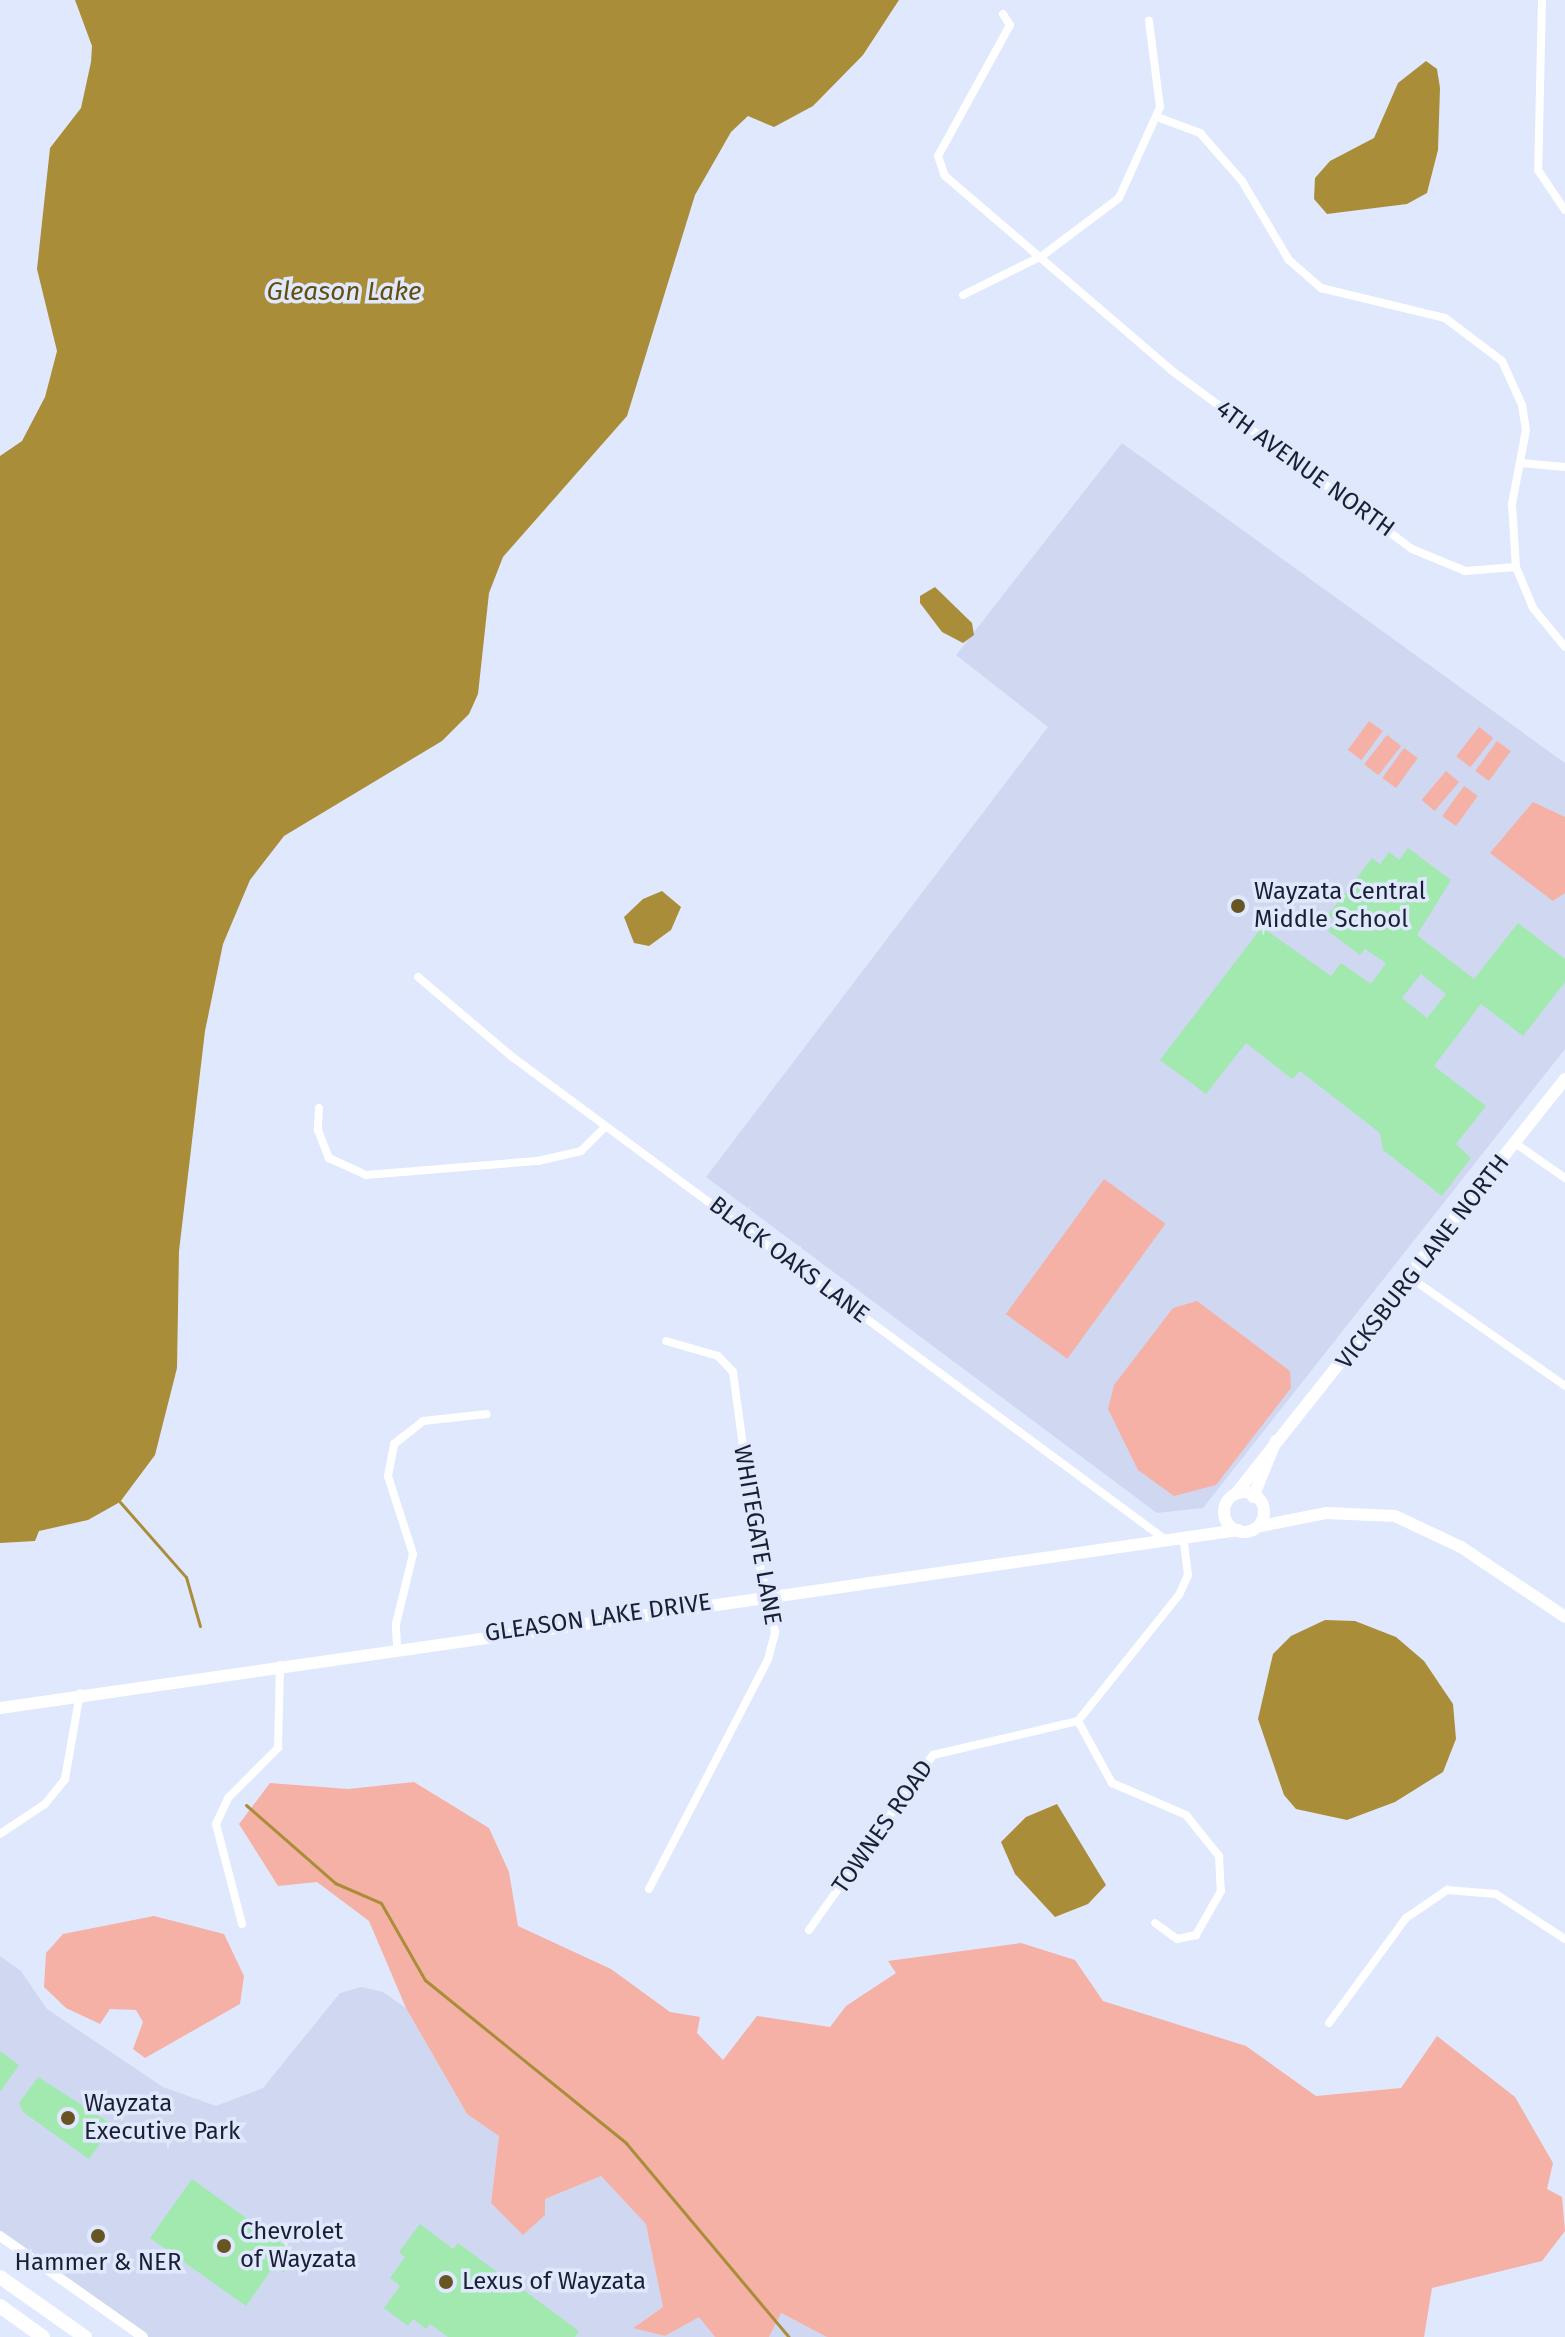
<!DOCTYPE html>
<style>
body{margin:0}
#map{position:relative;width:1565px;height:2337px;overflow:hidden;background:#e0e8fe;font-family:"Fira Sans",sans-serif}
div>[style]{position:absolute}
.built>*{inset:0;background:#cfd8f0}
.green>*{inset:0;background:#f5b1a5;transform-origin:0 0}
.water>*{inset:0;background:#aa8d39}
.stream>*{height:3px;margin:-1.5px;padding:0 1.5px;transform-origin:1.5px;border-radius:1.5px;background:#aa8d39}
.building>*{inset:0;background:#a1e9af}
.minor>*{height:8px;margin:-4px;padding:0 4px;transform-origin:4px;border-radius:4px;background:#fff}
.tertiary>*{height:10px;margin:-5px;padding:0 5px;transform-origin:5px;border-radius:5px;background:#fff}
.secondary>*{height:12px;margin:-6px;padding:0 6px;transform-origin:6px;border-radius:6px;background:#fff}
.secondary>.ring{margin:-6px;padding:0;box-sizing:content-box;background:none;border:12px solid #fff;border-radius:50%}
.motorway>*{height:14px;margin:-7px;padding:0 7px;transform-origin:7px;border-radius:7px;background:#fff}
.dots>*{width:22px;height:22px;translate:-50% -50%;box-sizing:border-box;border:4px solid #e0e8fe;border-radius:50%}
span{translate:-50% -50%;white-space:nowrap;text-align:center;line-height:1.15;-webkit-text-stroke:7px #e0e8fe;paint-order:stroke}
.street-label{font-size:24px;color:#1a2034}
.poi-label{font-size:24px;color:#1a2034}
.left{translate:0 -50%;text-align:left}
.water-label{font-size:26px;color:#644f0f;font-style:italic}
</style>
<div id="map">
<div class="built">
<i style="clip-path:polygon(1122px 443px,1565px 763px,1565px 1049px,1203px 1508px,1157px 1513px,706px 1177px,1048px 727px,956px 655px)"></i>
<i style="clip-path:polygon(0 1956px,21px 1971px,47px 2009px,163px 2087px,216px 2106px,263px 2088px,340px 1993px,361px 1987px,383px 1992px,406px 2008px,467px 2114px,499px 2136px,491px 2203px,523px 2234px,545px 2199px,601px 2176px,647px 2224px,663px 2307px,634px 2327px,665px 2336px,699px 2316px,715px 2337px,143px 2337px,0 2236px)"></i>
<i style="clip-path:polygon(780px 2313px,825px 2335px,827px 2337px,769px 2337px)"></i>
</div>
<div class="green">
<i style="left:1369px;top:721px;width:17px;height:36px;rotate:36deg"></i>
<i style="left:1479px;top:727px;width:18px;height:37px;rotate:38deg"></i>
<i style="left:1387px;top:735px;width:18px;height:37px;rotate:38deg"></i>
<i style="left:1497px;top:741px;width:17px;height:37px;rotate:36deg"></i>
<i style="left:1404px;top:748px;width:17px;height:37px;rotate:36deg"></i>
<i style="left:1446px;top:771px;width:17px;height:38px;rotate:40deg"></i>
<i style="left:1464px;top:786px;width:17px;height:37px;rotate:36deg"></i>
<i style="clip-path:polygon(1533px 802px,1565px 817px,1565px 893px,1553px 901px,1490px 853px)"></i>
<i style="left:1104px;top:1179px;width:76px;height:167px;rotate:36deg"></i>
<i style="clip-path:polygon(1197px 1301px,1290px 1371px,1291px 1388px,1216px 1485px,1174px 1496px,1138px 1470px,1108px 1409px,1114px 1385px,1173px 1308px)"></i>
<i style="clip-path:polygon(414px 1782px,489px 1828px,509px 1872px,518px 1926px,611px 1969px,670px 2012px,700px 2017px,697px 2033px,723px 2060px,757px 2016px,830px 2027px,846px 2006px,896px 1973px,888px 1961px,1021px 1943px,1075px 1960px,1103px 2001px,1246px 2046px,1316px 2096px,1401px 2088px,1437px 2036px,1515px 2097px,1553px 2163px,1547px 2189px,1562px 2197px,1565px 2231px,1542px 2261px,1432px 2288px,1424px 2337px,827px 2337px,781px 2313px,769px 2337px,715px 2337px,699px 2317px,665px 2336px,633px 2328px,663px 2307px,646px 2224px,601px 2176px,545px 2199px,545px 2215px,523px 2235px,491px 2203px,499px 2136px,467px 2114px,406px 2008px,369px 1921px,317px 1882px,278px 1886px,239px 1824px,270px 1783px,348px 1789px)"></i>
<i style="clip-path:polygon(154px 1916px,224px 1934px,244px 1976px,240px 2004px,145px 2058px,133px 2049px,143px 2022px,136px 2010px,110px 2009px,100px 2024px,66px 2008px,44px 1987px,46px 1953px,63px 1934px)"></i>
</div>
<div class="water">
<i style="clip-path:polygon(75px 0,899px 0,863px 55px,813px 106px,774px 127px,748px 116px,731px 132px,695px 195px,627px 416px,503px 557px,489px 593px,478px 694px,469px 714px,442px 741px,284px 836px,250px 880px,223px 944px,205px 1031px,179px 1251px,177px 1368px,155px 1455px,120px 1502px,88px 1520px,39px 1531px,35px 1541px,0 1543px,0 456px,22px 441px,45px 397px,57px 351px,37px 269px,50px 148px,81px 108px,91px 62px,92px 46px)"></i>
<i style="clip-path:polygon(1426px 61px,1437px 69px,1440px 88px,1438px 150px,1427px 193px,1407px 204px,1327px 214px,1314px 199px,1315px 178px,1330px 161px,1374px 138px,1398px 83px)"></i>
<i style="clip-path:polygon(935px 587px,972px 623px,974px 635px,963px 643px,942px 632px,920px 603px,920px 596px)"></i>
<i style="clip-path:polygon(662px 891px,681px 907px,671px 930px,649px 946px,634px 943px,624px 917px,643px 899px)"></i>
<i style="clip-path:polygon(1325px 1620px,1355px 1621px,1396px 1637px,1424px 1661px,1453px 1704px,1456px 1739px,1443px 1772px,1395px 1802px,1347px 1820px,1296px 1809px,1284px 1795px,1258px 1719px,1273px 1654px,1291px 1636px)"></i>
<i style="clip-path:polygon(1057px 1804px,1106px 1885px,1088px 1904px,1055px 1917px,1015px 1874px,1001px 1842px,1026px 1817px)"></i>
</div>
<div class="stream">
<i style="left:120px;top:1502px;width:100px;rotate:48.7deg"></i>
<i style="left:186px;top:1577px;width:51px;rotate:74.1deg"></i>
<i style="left:246px;top:1805px;width:118px;rotate:41.2deg"></i>
<i style="left:335px;top:1883px;width:50px;rotate:23.5deg"></i>
<i style="left:381px;top:1903px;width:89px;rotate:60.3deg"></i>
<i style="left:425px;top:1980px;width:259px;rotate:39deg"></i>
<i style="left:626px;top:2143px;width:253px;rotate:50deg"></i>
</div>
<div class="building">
<i style="clip-path:polygon(evenodd,1408px 848px,1451px 880px,1417px 935px,1474px 979px,1518px 923px,1565px 959px,1565px 982px,1523px 1036px,1481px 1004px,1434px 1066px,1486px 1106px,1456px 1144px,1471px 1158px,1442px 1196px,1383px 1150px,1380px 1133px,1300px 1071px,1292px 1079px,1246px 1043px,1206px 1094px,1160px 1060px,1262px 927px,1331px 976px,1341px 963px,1371px 984px,1386px 963px,1365px 949px,1360px 955px,1328px 931px,1335px 921px,1328px 915px,1372px 858px,1380px 864px,1389px 852px,1399px 860px,1408px 848px,1421px 974px,1446px 994px,1427px 1018px,1402px 998px,1421px 974px)"></i>
<i style="clip-path:polygon(0 2051px,19px 2065px,0 2092px)"></i>
<i style="clip-path:polygon(38px 2077px,113px 2125px,89px 2159px,23px 2112px,19px 2103px)"></i>
<i style="clip-path:polygon(192px 2179px,298px 2255px,284px 2273px,274px 2266px,246px 2306px,150px 2238px)"></i>
<i style="clip-path:polygon(420px 2224px,453px 2249px,458px 2243px,497px 2272px,493px 2278px,507px 2289px,522px 2289px,579px 2331px,575px 2337px,448px 2337px,430px 2324px,426px 2329px,413px 2319px,408px 2326px,384px 2308px,400px 2286px,390px 2278px,405px 2257px,399px 2252px)"></i>
</div>
<div class="minor">
<i style="left:1542px;top:0;width:170px;rotate:91.3deg"></i>
<i style="left:1538px;top:170px;width:48px;rotate:56deg"></i>
<i style="left:1003px;top:14px;width:13px;rotate:58deg"></i>
<i style="left:1010px;top:25px;width:149px;rotate:118.8deg"></i>
<i style="left:938px;top:156px;width:21px;rotate:71deg"></i>
<i style="left:945px;top:176px;width:298px;rotate:40.6deg"></i>
<i style="left:1171px;top:370px;width:300px;rotate:36.6deg"></i>
<i style="left:1412px;top:549px;width:57px;rotate:22.5deg"></i>
<i style="left:1465px;top:571px;width:51px;rotate:-4.5deg"></i>
<i style="left:1157px;top:117px;width:46px;rotate:20.4deg"></i>
<i style="left:1200px;top:133px;width:64px;rotate:48.8deg"></i>
<i style="left:1242px;top:181px;width:92px;rotate:59.3deg"></i>
<i style="left:1289px;top:260px;width:43px;rotate:41.2deg"></i>
<i style="left:1321px;top:288px;width:128px;rotate:13.6deg"></i>
<i style="left:1445px;top:318px;width:71px;rotate:37deg"></i>
<i style="left:1502px;top:361px;width:48px;rotate:65.6deg"></i>
<i style="left:1522px;top:405px;width:25px;rotate:81deg"></i>
<i style="left:1526px;top:430px;width:75px;rotate:100.7deg"></i>
<i style="left:1512px;top:504px;width:63px;rotate:86.4deg"></i>
<i style="left:1516px;top:567px;width:44px;rotate:67.5deg"></i>
<i style="left:1533px;top:608px;width:50px;rotate:50.6deg"></i>
<i style="left:963px;top:295px;width:88px;rotate:-26.3deg"></i>
<i style="left:1042px;top:256px;width:96px;rotate:-37deg"></i>
<i style="left:1119px;top:198px;width:100px;rotate:-65.7deg"></i>
<i style="left:1160px;top:107px;width:87px;rotate:-97.3deg"></i>
<i style="left:1521px;top:463px;width:44px;rotate:5.2deg"></i>
<i style="left:418px;top:977px;width:122px;rotate:40.3deg"></i>
<i style="left:511px;top:1056px;width:811px;rotate:36.47deg"></i>
<i style="left:319px;top:1108px;width:22px;rotate:93deg"></i>
<i style="left:318px;top:1130px;width:30px;rotate:69deg"></i>
<i style="left:329px;top:1158px;width:41px;rotate:24.7deg"></i>
<i style="left:366px;top:1175px;width:173px;rotate:-4.7deg"></i>
<i style="left:538px;top:1161px;width:44px;rotate:-13.1deg"></i>
<i style="left:581px;top:1151px;width:35px;rotate:-45deg"></i>
<i style="left:1515px;top:1143px;width:61px;rotate:35deg"></i>
<i style="left:1411px;top:1278px;width:188px;rotate:35deg"></i>
<i style="left:397px;top:1646px;width:22px;rotate:-93deg"></i>
<i style="left:396px;top:1624px;width:72px;rotate:-76.3deg"></i>
<i style="left:413px;top:1554px;width:82px;rotate:-107.8deg"></i>
<i style="left:388px;top:1476px;width:33px;rotate:-79deg"></i>
<i style="left:394px;top:1444px;width:37px;rotate:-38deg"></i>
<i style="left:423px;top:1421px;width:64px;rotate:-6.2deg"></i>
<i style="left:1078px;top:1721px;width:71px;rotate:61.3deg"></i>
<i style="left:1112px;top:1783px;width:81px;rotate:23.4deg"></i>
<i style="left:1186px;top:1815px;width:53px;rotate:51.2deg"></i>
<i style="left:1219px;top:1856px;width:35px;rotate:87deg"></i>
<i style="left:1221px;top:1891px;width:51px;rotate:119.6deg"></i>
<i style="left:1196px;top:1935px;width:19px;rotate:168deg"></i>
<i style="left:1177px;top:1939px;width:27px;rotate:-144deg"></i>
<i style="left:0;top:1834px;width:54px;rotate:-33.7deg"></i>
<i style="left:45px;top:1804px;width:32px;rotate:-51deg"></i>
<i style="left:65px;top:1779px;width:87px;rotate:-80.1deg"></i>
<i style="left:649px;top:1889px;width:259px;rotate:-62.6deg"></i>
<i style="left:768px;top:1659px;width:28px;rotate:-75deg"></i>
<i style="left:775px;top:1632px;width:77px;rotate:-102.8deg"></i>
<i style="left:758px;top:1557px;width:187px;rotate:-97.7deg"></i>
<i style="left:733px;top:1372px;width:22px;rotate:-133deg"></i>
<i style="left:718px;top:1356px;width:54px;rotate:-163.9deg"></i>
<i style="left:242px;top:1924px;width:103px;rotate:-104.6deg"></i>
<i style="left:216px;top:1824px;width:29px;rotate:-65deg"></i>
<i style="left:228px;top:1798px;width:71px;rotate:-45deg"></i>
<i style="left:278px;top:1748px;width:83px;rotate:-88.6deg"></i>
<i style="left:809px;top:1930px;width:214px;rotate:-54.7deg"></i>
<i style="left:933px;top:1755px;width:149px;rotate:-13.2deg"></i>
<i style="left:1078px;top:1721px;width:161px;rotate:-51.3deg"></i>
<i style="left:1179px;top:1595px;width:22px;rotate:-66deg"></i>
<i style="left:1188px;top:1575px;width:39px;rotate:-97deg"></i>
<i style="left:1329px;top:2023px;width:130px;rotate:-53.7deg"></i>
<i style="left:1406px;top:1918px;width:50px;rotate:-34.3deg"></i>
<i style="left:1447px;top:1890px;width:49px;rotate:4.7deg"></i>
<i style="left:1496px;top:1894px;width:82px;rotate:33.1deg"></i>
</div>
<div class="tertiary">
<i style="left:0;top:2236px;width:175px;rotate:35.2deg"></i>
</div>
<div class="secondary">
<i style="left:1238px;top:1491px;width:526px;rotate:-51.56deg"></i>
<i class="ring" style="left:1224px;top:1492px;width:28px;height:28px"></i>
<i style="left:1253px;top:1497px;width:61px;rotate:-67.7deg"></i>
<i style="left:1261px;top:1526px;width:66px;rotate:-11.3deg"></i>
<i style="left:1326px;top:1513px;width:69px;rotate:2.5deg"></i>
<i style="left:1395px;top:1516px;width:73px;rotate:25.2deg"></i>
<i style="left:1461px;top:1547px;width:125px;rotate:33.9deg"></i>
<i style="left:0;top:1708px;width:1251px;rotate:-8.18deg"></i>
</div>
<div class="motorway">
<i style="left:0;top:2277px;width:104px;rotate:35.2deg"></i>
<i style="left:0;top:2306px;width:53px;rotate:35.8deg"></i>
</div>
<div class="dots">
<i style="left:1238px;top:906px;background:#675523"></i>
<i style="left:68px;top:2118px;background:#675523"></i>
<i style="left:98px;top:2236px;background:#675523"></i>
<i style="left:224px;top:2246px;background:#675523"></i>
<i style="left:446px;top:2282px;background:#675523"></i>
</div>
<div class="street-label">
<span style="left:1305px;top:469px;rotate:36deg">4TH AVENUE NORTH</span>
<span style="left:789px;top:1260px;rotate:37deg">BLACK OAKS LANE</span>
<span style="left:1423px;top:1262px;rotate:-52deg">VICKSBURG LANE NORTH</span>
<span style="left:757px;top:1535px;rotate:80deg">WHITEGATE LANE</span>
<span style="left:598px;top:1618px;rotate:-8deg">GLEASON LAKE DRIVE</span>
<span style="left:883px;top:1827px;rotate:-55deg">TOWNES ROAD</span>
</div>
<div class="poi-label">
<span class="left" style="left:1254px;top:906px">Wayzata Central<br>Middle School</span>
<span class="left" style="left:84px;top:2118px">Wayzata<br>Executive Park</span>
<span class="left" style="left:240px;top:2246px">Chevrolet<br>of Wayzata</span>
<span style="left:98px;top:2263px">Hammer &amp; NER</span>
<span class="left" style="left:462px;top:2282px">Lexus of Wayzata</span>
</div>
<div class="water-label">
<span style="left:344px;top:292px">Gleason Lake</span>
</div>
</div>
